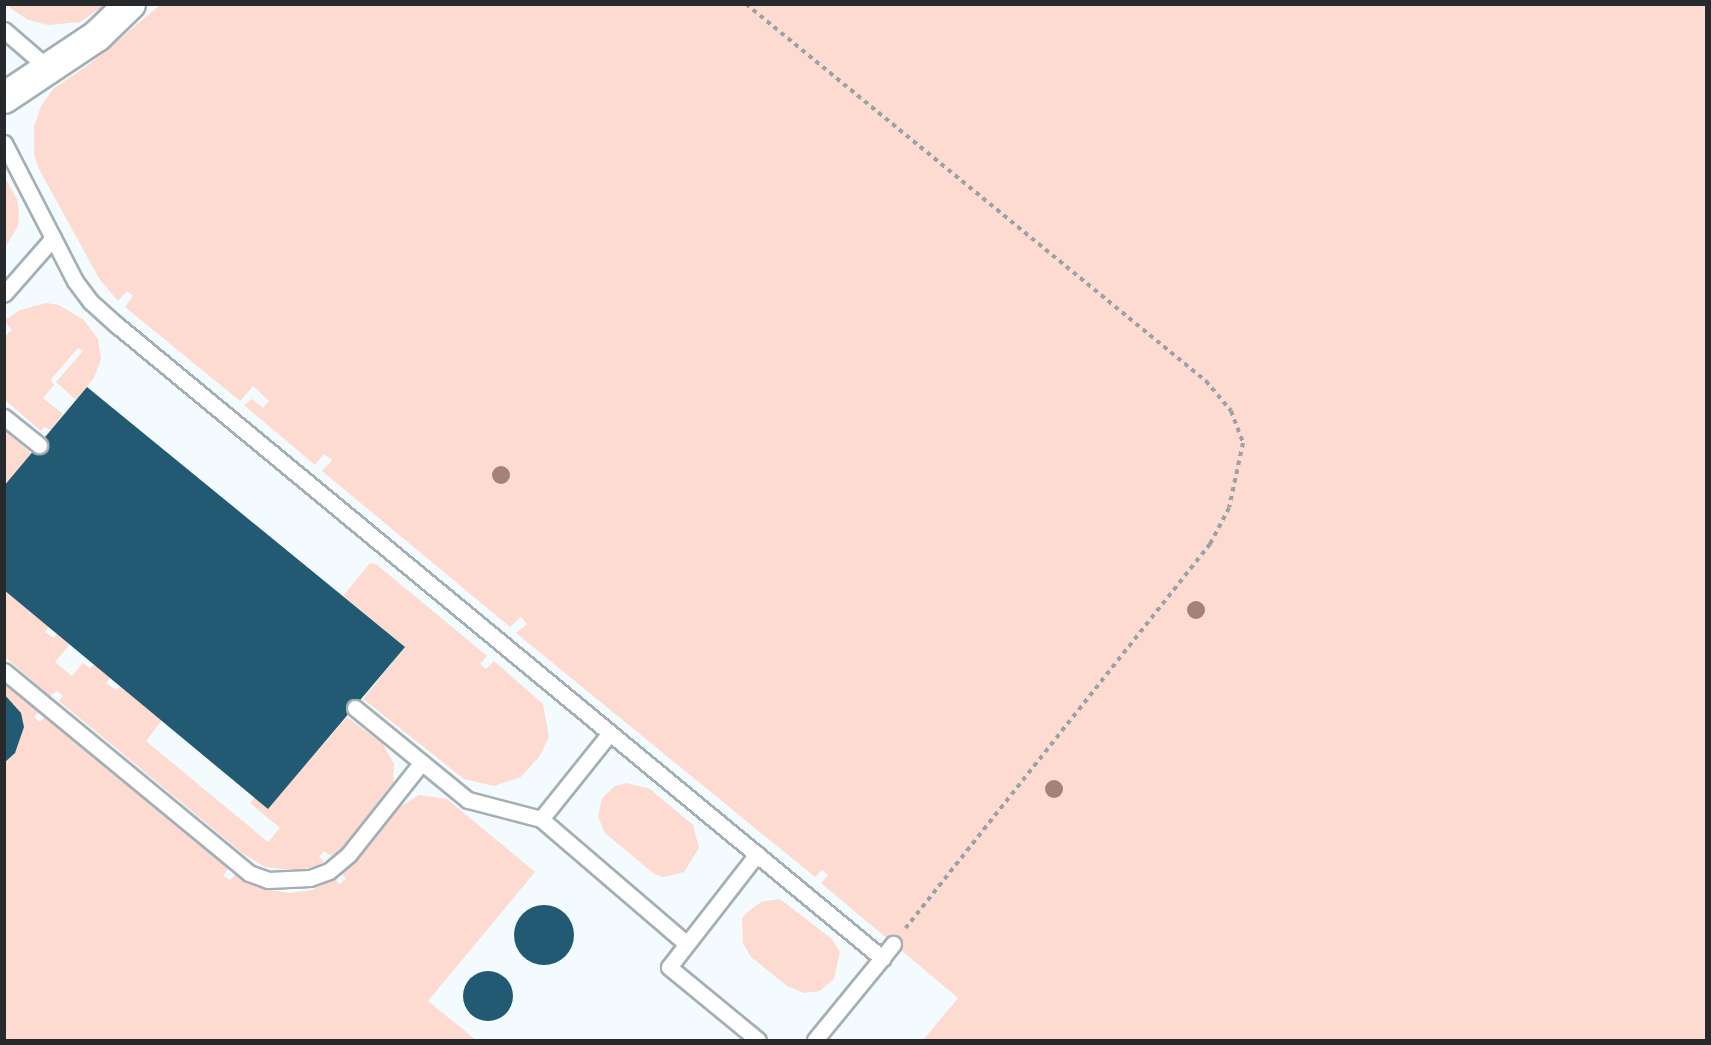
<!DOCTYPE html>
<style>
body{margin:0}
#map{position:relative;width:1711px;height:1045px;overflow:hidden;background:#f3fbfe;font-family:"Noto Serif",serif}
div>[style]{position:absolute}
.green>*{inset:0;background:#fedbd1}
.building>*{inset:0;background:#215a72}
.round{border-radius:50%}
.path>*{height:4px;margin-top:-2px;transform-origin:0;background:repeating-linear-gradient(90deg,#9ba2a5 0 4.5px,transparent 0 9px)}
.roads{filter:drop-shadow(2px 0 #a4b0b6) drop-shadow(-2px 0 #a4b0b6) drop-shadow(0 2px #a4b0b6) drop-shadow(0 -2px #a4b0b6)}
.lane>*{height:15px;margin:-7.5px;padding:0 7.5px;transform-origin:7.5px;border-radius:7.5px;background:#fff}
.street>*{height:30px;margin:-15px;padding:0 15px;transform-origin:15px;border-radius:15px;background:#fff}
.trees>*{width:18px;height:18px;margin:-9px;border-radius:50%;background:#a38378}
span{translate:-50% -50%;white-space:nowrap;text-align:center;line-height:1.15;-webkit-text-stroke:6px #fff;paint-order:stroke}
.frame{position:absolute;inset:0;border:6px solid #262a2d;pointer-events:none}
</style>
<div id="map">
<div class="green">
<i style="clip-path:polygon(6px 5px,105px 5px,80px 22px,48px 25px,28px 20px)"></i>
<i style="clip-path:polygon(160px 5px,1706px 5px,1706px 1040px,923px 1040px,958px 998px,821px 883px,828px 875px,822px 870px,815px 877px,516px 633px,527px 624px,521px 617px,510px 627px,322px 471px,332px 460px,324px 454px,315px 465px,244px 405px,252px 399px,263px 408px,269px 401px,253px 386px,240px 401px,125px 307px,133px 296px,127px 291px,118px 301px,100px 280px,40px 171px,34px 155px,34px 127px,41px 106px,53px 89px,91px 63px)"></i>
<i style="clip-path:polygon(5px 178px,17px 199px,19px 213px,18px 226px,5px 248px)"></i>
<i style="clip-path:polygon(46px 303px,59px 305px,84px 320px,98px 339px,101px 359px,94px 378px,76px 400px,56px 382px,83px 351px,78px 348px,51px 379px,54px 385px,43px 398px,63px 414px,51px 430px,45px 427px,41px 431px,5px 400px,5px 336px,12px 330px,4px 321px,20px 310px)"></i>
<i style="clip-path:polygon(5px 431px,32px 454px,5px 486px)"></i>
<i style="clip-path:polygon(370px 563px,376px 564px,487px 656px,480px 664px,486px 669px,494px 661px,543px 704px,549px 737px,539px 757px,521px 777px,494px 786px,464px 779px,363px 699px,405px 647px,343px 596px)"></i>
<i style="clip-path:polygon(4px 590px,49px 627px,45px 632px,54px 638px,57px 633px,70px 644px,55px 662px,72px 676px,83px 663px,90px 668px,95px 664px,111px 677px,106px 683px,116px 690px,121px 686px,162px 720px,146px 741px,268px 842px,280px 828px,250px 803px,255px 797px,268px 808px,347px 717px,383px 744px,394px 764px,393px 783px,339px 852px,331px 856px,324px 851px,319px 857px,324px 861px,319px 865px,298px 871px,265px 867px,242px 853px,59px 701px,63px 696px,57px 691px,50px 696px,5px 657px)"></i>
<i style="clip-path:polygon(4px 683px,39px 712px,34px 717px,40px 722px,45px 716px,228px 869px,223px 876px,230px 880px,235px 875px,265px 889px,289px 893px,312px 890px,335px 879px,339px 884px,346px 879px,342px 874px,357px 861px,401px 806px,419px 795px,447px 799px,535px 872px,428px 1001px,476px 1040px,5px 1040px)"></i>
<i style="clip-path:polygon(627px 783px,650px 789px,693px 825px,699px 848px,684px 872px,663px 877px,654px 874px,605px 833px,598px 817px,602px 798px,615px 786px)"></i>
<i style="clip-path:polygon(780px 899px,832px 939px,840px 952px,834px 979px,820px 991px,804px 993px,787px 986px,750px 956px,743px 943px,742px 919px,746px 913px,761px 902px)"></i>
</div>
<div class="building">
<i style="clip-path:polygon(87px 387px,405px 647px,268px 809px,4px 590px,4px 486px)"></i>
<i style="clip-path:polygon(4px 694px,21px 713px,24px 727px,15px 753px,4px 763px)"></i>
<i class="round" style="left:514px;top:905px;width:60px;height:60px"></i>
<i class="round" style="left:463px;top:971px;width:50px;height:50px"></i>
</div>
<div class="path">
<i style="left:746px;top:4px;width:595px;rotate:39.34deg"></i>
<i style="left:1206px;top:381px;width:39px;rotate:50deg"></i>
<i style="left:1231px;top:411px;width:34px;rotate:69deg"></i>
<i style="left:1243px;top:443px;width:66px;rotate:102.2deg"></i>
<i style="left:1229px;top:508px;width:41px;rotate:117.8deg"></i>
<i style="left:1210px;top:544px;width:490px;rotate:128.4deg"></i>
</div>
<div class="roads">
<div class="lane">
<i style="left:4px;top:30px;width:60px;rotate:40.9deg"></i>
<i style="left:4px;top:143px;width:107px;rotate:62.7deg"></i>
<i style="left:53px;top:238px;width:74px;rotate:131.2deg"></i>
<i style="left:53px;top:238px;width:48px;rotate:62.9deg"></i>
<i style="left:75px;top:281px;width:26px;rotate:53deg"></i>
<i style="left:91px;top:302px;width:36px;rotate:42deg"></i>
<i style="left:118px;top:326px;width:992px;rotate:39.6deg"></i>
<i style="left:882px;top:958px;width:106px;rotate:129.3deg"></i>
<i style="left:4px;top:417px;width:45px;rotate:38.7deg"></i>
<i style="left:4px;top:671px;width:318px;rotate:39.5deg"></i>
<i style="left:249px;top:873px;width:20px;rotate:20deg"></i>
<i style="left:268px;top:880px;width:42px;rotate:-2.7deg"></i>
<i style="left:310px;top:878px;width:20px;rotate:-20deg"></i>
<i style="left:329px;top:871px;width:26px;rotate:-40deg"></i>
<i style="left:349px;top:854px;width:117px;rotate:-51.6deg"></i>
<i style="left:355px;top:708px;width:146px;rotate:39.2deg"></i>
<i style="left:468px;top:800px;width:75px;rotate:14.6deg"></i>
<i style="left:541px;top:819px;width:192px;rotate:40.6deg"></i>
<i style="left:541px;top:819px;width:110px;rotate:-51.3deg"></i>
<i style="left:757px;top:854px;width:143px;rotate:127.9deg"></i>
<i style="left:669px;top:967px;width:115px;rotate:39.4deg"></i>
<i style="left:882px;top:958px;width:18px;rotate:-52deg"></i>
</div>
<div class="street">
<i style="left:4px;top:98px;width:112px;rotate:-33.7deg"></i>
<i style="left:97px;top:36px;width:46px;rotate:-44.1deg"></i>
</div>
</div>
<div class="trees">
<i style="left:501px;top:475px"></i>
<i style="left:1196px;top:610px"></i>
<i style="left:1054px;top:789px"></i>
</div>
<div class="frame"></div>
</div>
